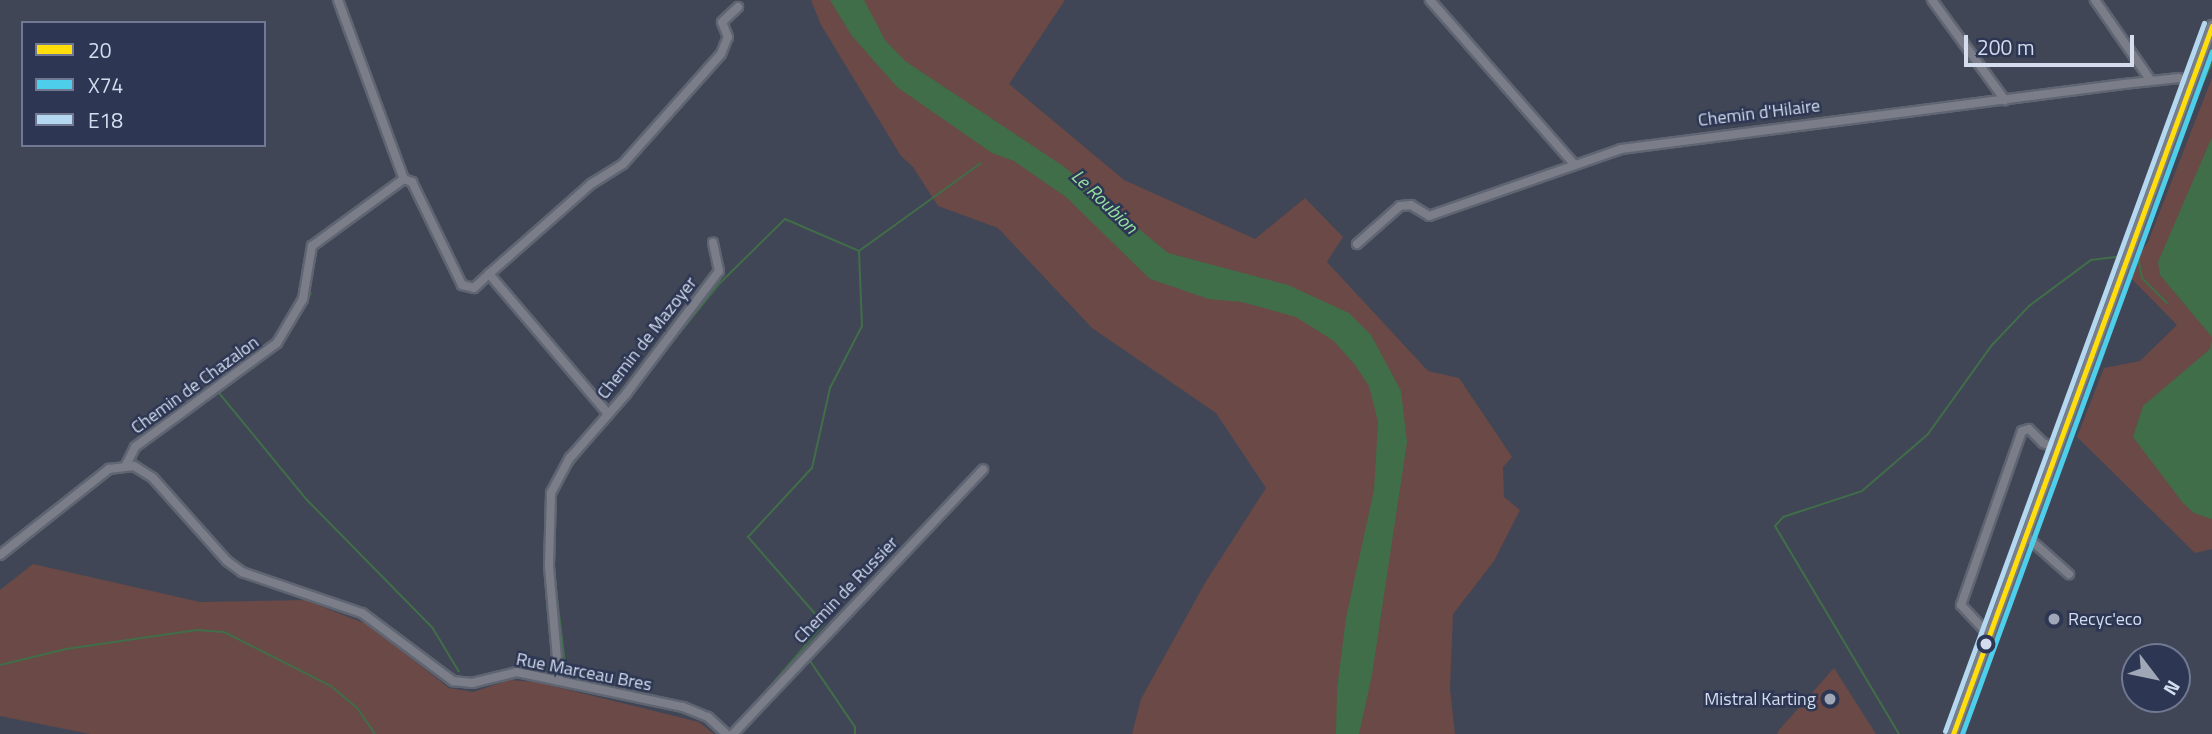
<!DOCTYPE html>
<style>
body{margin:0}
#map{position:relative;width:2212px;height:734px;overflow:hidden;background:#404655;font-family:"Titillium Web",sans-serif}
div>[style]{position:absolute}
.green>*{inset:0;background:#6a4946}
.water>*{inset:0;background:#406e49}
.stream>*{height:2px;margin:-1px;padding:0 1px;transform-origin:1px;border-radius:1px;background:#406e49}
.roads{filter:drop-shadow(2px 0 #5f6572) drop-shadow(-2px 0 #5f6572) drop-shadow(0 2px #5f6572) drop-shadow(0 -2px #5f6572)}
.minor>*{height:8px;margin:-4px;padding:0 4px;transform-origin:4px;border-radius:4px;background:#7b7e88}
.major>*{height:10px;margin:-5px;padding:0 5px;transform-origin:5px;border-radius:5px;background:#7b7f8c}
.bus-1>*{height:5px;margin:-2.5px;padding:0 2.5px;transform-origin:2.5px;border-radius:2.5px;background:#ffde0c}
.bus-2>*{height:5px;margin:-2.5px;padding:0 2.5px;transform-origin:2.5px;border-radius:2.5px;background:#4dcfeb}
.bus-3>*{height:5px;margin:-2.5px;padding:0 2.5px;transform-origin:2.5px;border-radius:2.5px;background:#b3d8f0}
.dots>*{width:19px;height:19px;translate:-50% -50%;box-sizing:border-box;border:4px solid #2d3753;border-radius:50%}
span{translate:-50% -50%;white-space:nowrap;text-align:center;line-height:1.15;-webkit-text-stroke:5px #2d3753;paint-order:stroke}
.street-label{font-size:18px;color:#d4dcee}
.poi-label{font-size:18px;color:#d4dcee}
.left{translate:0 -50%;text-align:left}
.right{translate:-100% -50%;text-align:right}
.water-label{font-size:19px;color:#95e0a0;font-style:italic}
.legend{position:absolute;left:21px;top:21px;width:245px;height:126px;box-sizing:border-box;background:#2d3753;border:2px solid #707991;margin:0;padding:9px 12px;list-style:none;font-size:21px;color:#d4dcee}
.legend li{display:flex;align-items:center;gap:14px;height:35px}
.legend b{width:35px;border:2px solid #707991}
.north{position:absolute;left:2121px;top:643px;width:70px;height:70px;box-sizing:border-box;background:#2d3753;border:2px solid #707991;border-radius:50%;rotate:122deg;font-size:19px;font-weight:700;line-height:28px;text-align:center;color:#d4dcee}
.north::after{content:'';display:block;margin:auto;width:24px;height:32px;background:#a0a8b8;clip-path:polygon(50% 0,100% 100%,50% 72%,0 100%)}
.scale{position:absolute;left:1964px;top:35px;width:170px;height:32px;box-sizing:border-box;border:4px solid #d4dcee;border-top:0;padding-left:9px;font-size:21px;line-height:24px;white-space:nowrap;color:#d4dcee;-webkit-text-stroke:5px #2d3753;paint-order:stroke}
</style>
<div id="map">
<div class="green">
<i style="clip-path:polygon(811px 0,1065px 0,1009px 84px,1124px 180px,1255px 239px,1305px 198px,1343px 237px,1327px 262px,1428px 371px,1459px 378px,1512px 457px,1503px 467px,1504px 497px,1520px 510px,1494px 561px,1453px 614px,1450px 689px,1455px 734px,1132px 734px,1141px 699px,1205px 583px,1266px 488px,1216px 413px,1092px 328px,998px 228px,938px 206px,913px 167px,901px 156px,821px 25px)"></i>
<i style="clip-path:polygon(2212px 78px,2212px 549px,2195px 553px,2077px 437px,2104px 368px,2140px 361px,2177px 325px,2126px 273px,2148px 242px)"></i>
<i style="clip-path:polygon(33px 564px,200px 602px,305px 600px,369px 625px,449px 688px,473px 692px,509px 680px,536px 682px,699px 722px,714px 734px,90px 734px,0 716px,0 590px)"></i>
<i style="clip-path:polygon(1834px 668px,1876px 734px,1777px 734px,1779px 730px)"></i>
</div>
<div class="water">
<i style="clip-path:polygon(830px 0,864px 0,885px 40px,905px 61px,1063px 166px,1168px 253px,1288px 285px,1349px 313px,1371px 335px,1401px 391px,1407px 442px,1372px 675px,1359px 734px,1336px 734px,1337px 689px,1346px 618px,1374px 490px,1378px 422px,1369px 386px,1355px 365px,1334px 341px,1296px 317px,1242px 302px,1209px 299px,1150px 279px,1066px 197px,1014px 161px,992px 153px,897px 87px,852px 36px)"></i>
<i style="clip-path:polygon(2212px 137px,2212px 337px,2160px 275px,2158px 262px)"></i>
<i style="clip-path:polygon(2212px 340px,2212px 519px,2194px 513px,2183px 503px,2133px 437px,2143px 406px,2210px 349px)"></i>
</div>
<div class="stream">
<i style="left:353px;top:28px;width:17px;rotate:69deg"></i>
<i style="left:360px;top:48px;width:17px;rotate:69deg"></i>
<i style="left:393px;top:138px;width:38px;rotate:68deg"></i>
<i style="left:2167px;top:303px;width:35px;rotate:-135deg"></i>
<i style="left:2142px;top:278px;width:25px;rotate:-101deg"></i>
<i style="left:2137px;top:253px;width:143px;rotate:-69.9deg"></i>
<i style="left:2186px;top:119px;width:62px;rotate:-65.1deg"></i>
<i style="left:281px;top:343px;width:58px;rotate:-59deg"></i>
<i style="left:277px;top:347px;width:74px;rotate:141.6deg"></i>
<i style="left:219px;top:393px;width:139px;rotate:50.6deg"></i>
<i style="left:307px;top:500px;width:178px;rotate:45.5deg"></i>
<i style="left:432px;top:627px;width:52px;rotate:59deg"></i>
<i style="left:647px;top:373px;width:116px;rotate:-51deg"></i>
<i style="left:720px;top:283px;width:91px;rotate:-44.6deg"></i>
<i style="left:785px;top:219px;width:81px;rotate:23.4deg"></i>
<i style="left:859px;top:251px;width:150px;rotate:-35.8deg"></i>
<i style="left:207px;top:399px;width:12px;rotate:-31deg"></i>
<i style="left:136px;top:462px;width:9px;rotate:-90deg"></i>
<i style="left:568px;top:471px;width:57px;rotate:-52.1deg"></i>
<i style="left:555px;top:499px;width:11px;rotate:-75deg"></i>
<i style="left:553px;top:564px;width:108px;rotate:83.1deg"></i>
<i style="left:808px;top:658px;width:83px;rotate:55.7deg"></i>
<i style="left:855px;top:727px;width:7px;rotate:90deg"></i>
<i style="left:0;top:665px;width:68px;rotate:-13.6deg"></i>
<i style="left:66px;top:649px;width:132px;rotate:-8.3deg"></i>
<i style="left:197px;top:630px;width:27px;rotate:4deg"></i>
<i style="left:224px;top:632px;width:120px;rotate:26.8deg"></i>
<i style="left:331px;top:686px;width:35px;rotate:40deg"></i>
<i style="left:358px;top:709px;width:30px;rotate:56deg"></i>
<i style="left:745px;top:715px;width:121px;rotate:-49deg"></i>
<i style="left:824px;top:624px;width:116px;rotate:-131.1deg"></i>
<i style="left:748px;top:537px;width:94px;rotate:-47.2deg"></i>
<i style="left:812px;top:468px;width:82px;rotate:-77.3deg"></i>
<i style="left:830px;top:388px;width:70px;rotate:-62.7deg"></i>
<i style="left:862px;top:326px;width:74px;rotate:-92.3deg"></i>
<i style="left:1899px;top:734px;width:242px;rotate:-120.8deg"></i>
<i style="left:1775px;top:526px;width:12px;rotate:-48deg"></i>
<i style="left:1783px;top:517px;width:83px;rotate:-18.2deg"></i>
<i style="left:1862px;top:491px;width:87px;rotate:-40.8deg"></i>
<i style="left:1928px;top:434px;width:110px;rotate:-54.3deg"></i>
<i style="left:1992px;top:345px;width:54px;rotate:-46.5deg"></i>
<i style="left:2029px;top:306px;width:77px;rotate:-36.6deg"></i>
<i style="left:2091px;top:260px;width:25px;rotate:-7deg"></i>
</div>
<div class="roads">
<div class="minor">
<i style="left:338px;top:0;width:191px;rotate:69.8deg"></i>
<i style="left:1430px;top:0;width:218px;rotate:48.7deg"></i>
<i style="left:1932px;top:0;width:124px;rotate:53.9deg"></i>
<i style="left:2095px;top:0;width:98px;rotate:55.3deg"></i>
<i style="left:1357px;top:244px;width:57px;rotate:-41.5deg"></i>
<i style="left:1400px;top:206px;width:11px;rotate:-5deg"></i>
<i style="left:1411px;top:205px;width:21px;rotate:31deg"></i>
<i style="left:1429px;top:216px;width:203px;rotate:-19.2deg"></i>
<i style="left:1621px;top:149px;width:507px;rotate:-7.36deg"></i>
<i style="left:2124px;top:84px;width:55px;rotate:-6.2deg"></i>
<i style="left:2179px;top:78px;width:13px;rotate:23deg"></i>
<i style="left:489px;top:274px;width:136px;rotate:-41.4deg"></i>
<i style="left:591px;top:184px;width:38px;rotate:-32deg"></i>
<i style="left:623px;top:164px;width:147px;rotate:-48.3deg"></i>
<i style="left:721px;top:54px;width:18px;rotate:-68deg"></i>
<i style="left:728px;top:37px;width:16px;rotate:-112deg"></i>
<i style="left:722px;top:22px;width:22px;rotate:-43deg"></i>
<i style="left:126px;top:465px;width:20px;rotate:-63deg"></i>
<i style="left:135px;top:447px;width:176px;rotate:-36.2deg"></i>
<i style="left:277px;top:343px;width:51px;rotate:-59.4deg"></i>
<i style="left:303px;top:299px;width:54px;rotate:-80.4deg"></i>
<i style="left:312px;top:246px;width:114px;rotate:-36.1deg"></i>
<i style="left:404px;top:179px;width:9px;rotate:21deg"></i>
<i style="left:412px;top:182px;width:114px;rotate:64.1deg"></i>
<i style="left:462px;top:285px;width:12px;rotate:14deg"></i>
<i style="left:474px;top:288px;width:21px;rotate:-43deg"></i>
<i style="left:489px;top:274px;width:184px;rotate:49.6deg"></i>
<i style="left:2025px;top:535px;width:59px;rotate:41.6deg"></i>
<i style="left:0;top:555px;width:139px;rotate:-38.3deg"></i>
<i style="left:109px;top:469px;width:25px;rotate:-7deg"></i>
<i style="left:134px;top:466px;width:22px;rotate:32deg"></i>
<i style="left:153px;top:478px;width:111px;rotate:48.3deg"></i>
<i style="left:227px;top:561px;width:19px;rotate:36deg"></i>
<i style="left:242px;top:572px;width:127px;rotate:18.9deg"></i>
<i style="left:362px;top:613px;width:114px;rotate:36.8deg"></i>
<i style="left:453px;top:681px;width:19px;rotate:6deg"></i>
<i style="left:472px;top:683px;width:46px;rotate:-13.7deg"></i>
<i style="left:517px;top:672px;width:170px;rotate:11.9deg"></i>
<i style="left:683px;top:707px;width:27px;rotate:22deg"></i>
<i style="left:708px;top:717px;width:25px;rotate:43deg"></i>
<i style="left:1989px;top:635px;width:41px;rotate:-133deg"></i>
<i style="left:1961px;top:605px;width:184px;rotate:-70.7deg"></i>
<i style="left:2022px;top:431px;width:7px;rotate:-16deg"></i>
<i style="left:2029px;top:429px;width:20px;rotate:45deg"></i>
<i style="left:2043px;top:443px;width:15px;rotate:20deg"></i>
<i style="left:559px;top:681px;width:115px;rotate:-95deg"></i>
<i style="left:549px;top:566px;width:73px;rotate:-88.4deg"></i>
<i style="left:551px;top:493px;width:40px;rotate:-62deg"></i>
<i style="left:570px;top:458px;width:85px;rotate:-48.8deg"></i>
<i style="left:626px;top:394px;width:154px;rotate:-52.9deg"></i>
<i style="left:719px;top:271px;width:29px;rotate:-102deg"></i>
<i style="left:733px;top:734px;width:364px;rotate:-46.6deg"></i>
</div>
<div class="major">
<i style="left:1953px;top:734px;width:754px;rotate:-69.91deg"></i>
</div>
</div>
<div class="bus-1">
<i style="left:1953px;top:734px;width:754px;rotate:-69.91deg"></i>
</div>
<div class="bus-2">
<i style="left:1962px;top:734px;width:727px;rotate:-69.9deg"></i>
</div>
<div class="bus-3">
<i style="left:1945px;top:731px;width:754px;rotate:-69.91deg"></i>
</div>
<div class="dots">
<i style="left:2054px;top:619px;background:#a0a8b8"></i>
<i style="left:1986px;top:644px;background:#d4dcee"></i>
<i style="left:1830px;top:699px;background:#a0a8b8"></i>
</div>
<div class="street-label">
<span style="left:1759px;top:113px;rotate:-7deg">Chemin d'Hilaire</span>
<span style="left:647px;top:338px;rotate:-52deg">Chemin de Mazoyer</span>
<span style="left:195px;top:385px;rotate:-36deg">Chemin de Chazalon</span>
<span style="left:846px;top:590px;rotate:-46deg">Chemin de Russier</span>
<span style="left:584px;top:672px;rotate:11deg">Rue Marceau Bres</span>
</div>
<div class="poi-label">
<span class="left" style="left:2068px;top:619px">Recyc'eco</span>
<span class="right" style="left:1816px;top:699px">Mistral Karting</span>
</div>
<div class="water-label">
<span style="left:1105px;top:201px;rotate:44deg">Le Roubion</span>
</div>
<ul class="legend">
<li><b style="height:9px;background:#ffde0c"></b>20</li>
<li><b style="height:9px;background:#4dcfeb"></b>X74</li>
<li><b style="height:9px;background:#b3d8f0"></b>E18</li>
</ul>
<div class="north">N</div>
<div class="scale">200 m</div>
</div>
